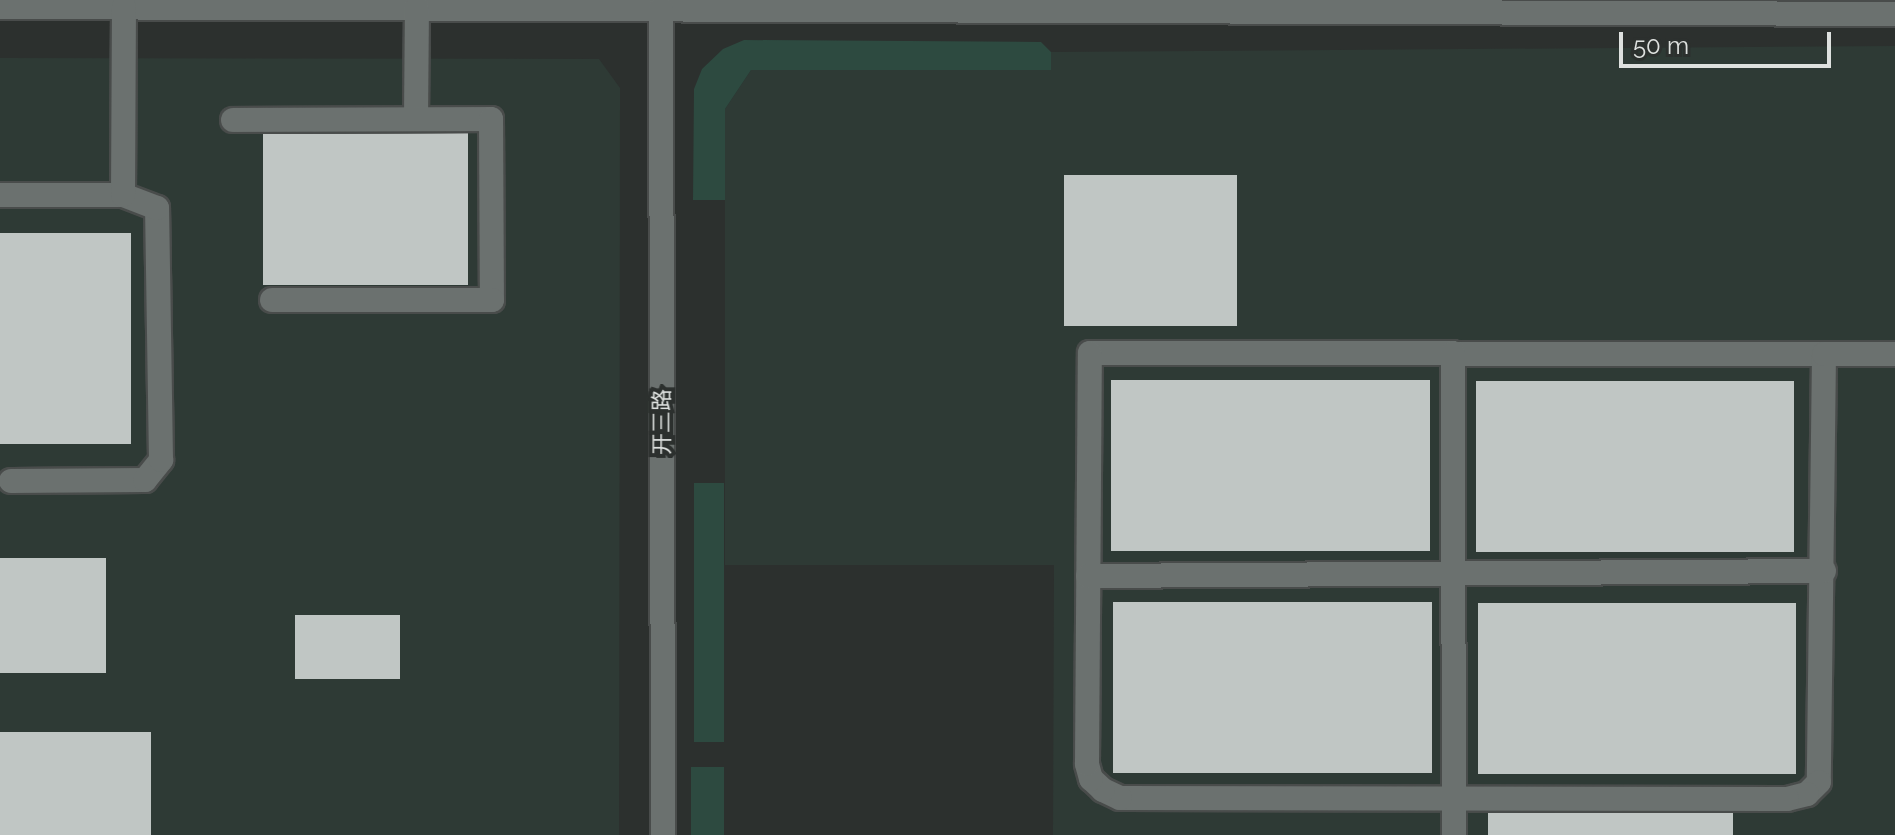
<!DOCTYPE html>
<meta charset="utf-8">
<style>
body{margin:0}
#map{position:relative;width:1895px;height:835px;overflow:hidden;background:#2c302e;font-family:Raleway,"Noto Sans SC",sans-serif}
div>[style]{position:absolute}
.built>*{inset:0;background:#2e3a35}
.green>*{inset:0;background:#2d4a40;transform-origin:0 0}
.building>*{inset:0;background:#c0c6c4;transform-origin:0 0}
.roads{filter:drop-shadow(2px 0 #494c4b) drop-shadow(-2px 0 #494c4b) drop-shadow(0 2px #494c4b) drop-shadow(0 -2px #494c4b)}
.minor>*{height:24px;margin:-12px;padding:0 12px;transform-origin:12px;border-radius:12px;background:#6b716f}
span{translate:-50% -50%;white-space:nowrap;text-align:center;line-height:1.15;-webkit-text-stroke:8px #2c302e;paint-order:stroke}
.street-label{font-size:22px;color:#dee1df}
.scale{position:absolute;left:1619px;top:32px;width:212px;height:36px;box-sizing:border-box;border:4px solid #dee1df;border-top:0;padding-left:10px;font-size:24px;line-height:28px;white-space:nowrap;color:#dee1df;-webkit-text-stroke:6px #2c302e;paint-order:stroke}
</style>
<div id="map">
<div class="built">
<i style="clip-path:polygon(1895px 46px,1895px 835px,1053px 835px,1054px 565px,725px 565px,725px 109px,751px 70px,1051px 70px,1051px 52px)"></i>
<i style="clip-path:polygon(0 58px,599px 59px,620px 88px,619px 835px,0 835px)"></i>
</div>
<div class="green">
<i style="clip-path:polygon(744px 40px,1041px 42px,1051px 52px,1051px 70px,751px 70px,725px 109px,725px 200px,693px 200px,694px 89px,702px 69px,723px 49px)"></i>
<i style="left:694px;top:483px;width:30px;height:259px"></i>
<i style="left:691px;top:767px;width:33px;height:68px"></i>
</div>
<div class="building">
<i style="left:468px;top:133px;width:152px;height:205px;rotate:90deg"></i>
<i style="left:1237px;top:175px;width:151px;height:173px;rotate:90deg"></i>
<i style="left:0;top:233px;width:131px;height:211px"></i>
<i style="left:1430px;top:380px;width:171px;height:319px;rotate:90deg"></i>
<i style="left:1794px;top:381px;width:171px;height:318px;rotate:90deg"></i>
<i style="left:0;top:558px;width:106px;height:115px"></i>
<i style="left:1432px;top:602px;width:171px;height:319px;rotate:90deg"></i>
<i style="left:1796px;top:603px;width:171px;height:318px;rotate:90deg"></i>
<i style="left:295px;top:615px;width:105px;height:64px"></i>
<i style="left:151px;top:732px;width:103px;height:151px;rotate:90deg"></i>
<i style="left:1488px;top:813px;width:245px;height:22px"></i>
</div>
<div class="roads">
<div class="minor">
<i style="left:0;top:7px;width:1895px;rotate:0.21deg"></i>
<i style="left:661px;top:9px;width:826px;rotate:89.86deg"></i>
<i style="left:416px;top:119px;width:111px;rotate:-89.5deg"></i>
<i style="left:233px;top:120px;width:258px;rotate:-0.2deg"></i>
<i style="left:491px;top:119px;width:181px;rotate:89.7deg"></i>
<i style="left:492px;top:300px;width:220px;rotate:180deg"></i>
<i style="left:0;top:195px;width:123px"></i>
<i style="left:1090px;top:353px;width:734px;rotate:0.08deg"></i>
<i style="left:1824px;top:354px;width:428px;rotate:90.7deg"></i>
<i style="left:1819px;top:782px;width:17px;rotate:135deg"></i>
<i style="left:1807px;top:794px;width:21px;rotate:166deg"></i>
<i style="left:1787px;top:799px;width:667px;rotate:-179.91deg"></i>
<i style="left:1120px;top:798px;width:19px;rotate:-155deg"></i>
<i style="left:1103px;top:790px;width:16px;rotate:-137deg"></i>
<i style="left:1091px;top:779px;width:16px;rotate:-105deg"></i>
<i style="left:1087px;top:764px;width:411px;rotate:-89.6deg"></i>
<i style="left:1453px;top:353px;width:482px;rotate:89.9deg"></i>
<i style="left:1824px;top:354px;width:71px"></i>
<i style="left:11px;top:481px;width:134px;rotate:-0.4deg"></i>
<i style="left:145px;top:480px;width:26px;rotate:-51deg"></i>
<i style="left:161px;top:460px;width:252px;rotate:-90.9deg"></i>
<i style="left:157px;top:208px;width:36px;rotate:-159deg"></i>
<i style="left:123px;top:195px;width:188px;rotate:-89.7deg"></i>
<i style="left:1088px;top:576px;width:736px;rotate:-0.39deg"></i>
</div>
</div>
<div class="street-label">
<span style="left:662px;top:422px;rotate:-90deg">开三路</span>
</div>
<div class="scale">50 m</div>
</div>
